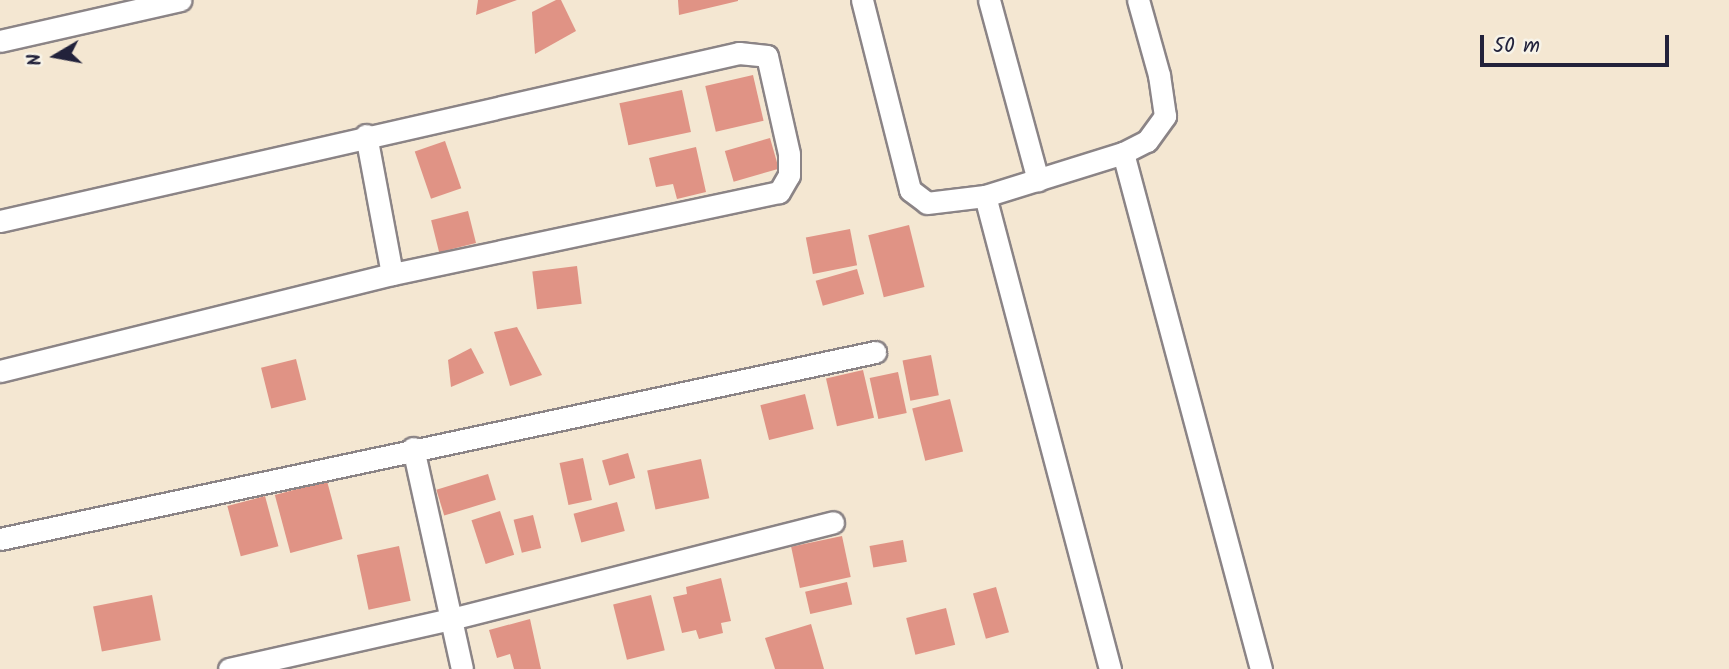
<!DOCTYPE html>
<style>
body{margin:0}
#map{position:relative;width:1729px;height:669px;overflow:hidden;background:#f4e7d2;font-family:Kalam,sans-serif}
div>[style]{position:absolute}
.building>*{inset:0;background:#e09385;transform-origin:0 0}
.roads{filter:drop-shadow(2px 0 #8b8486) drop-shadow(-2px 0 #8b8486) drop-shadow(0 2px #8b8486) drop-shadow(0 -2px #8b8486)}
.minor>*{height:21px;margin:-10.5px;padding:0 10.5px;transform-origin:10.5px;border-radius:10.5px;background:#fff}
span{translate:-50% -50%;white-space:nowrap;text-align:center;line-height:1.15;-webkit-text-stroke:7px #f7f3e8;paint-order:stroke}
.north{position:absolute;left:21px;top:21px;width:70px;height:70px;-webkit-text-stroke:5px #f7f3e8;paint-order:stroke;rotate:260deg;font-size:19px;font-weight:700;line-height:28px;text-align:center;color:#22223b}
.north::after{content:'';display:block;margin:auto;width:24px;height:32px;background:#22223b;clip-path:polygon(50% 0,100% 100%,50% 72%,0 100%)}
.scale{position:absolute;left:1480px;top:35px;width:189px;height:32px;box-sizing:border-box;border:4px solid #22223b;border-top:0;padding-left:9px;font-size:21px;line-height:24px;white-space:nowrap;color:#22223b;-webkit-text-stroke:5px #f7f3e8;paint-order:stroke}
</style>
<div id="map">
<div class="building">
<i style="clip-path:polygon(478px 0,517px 0,476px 15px)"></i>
<i style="clip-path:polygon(556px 0,561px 0,576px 31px,535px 54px,532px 12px)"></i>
<i style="clip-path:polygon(678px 0,738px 0,738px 1px,679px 15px)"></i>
<i style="left:753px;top:75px;width:47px;height:49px;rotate:77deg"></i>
<i style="left:682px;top:90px;width:43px;height:64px;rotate:78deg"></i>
<i style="left:770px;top:138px;width:32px;height:47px;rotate:74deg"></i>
<i style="left:445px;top:141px;width:50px;height:32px;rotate:71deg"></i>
<i style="clip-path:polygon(696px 147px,706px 192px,677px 199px,673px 184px,656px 187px,649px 158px)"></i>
<i style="left:468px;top:211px;width:33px;height:38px;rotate:76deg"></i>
<i style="left:909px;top:225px;width:64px;height:42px;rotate:76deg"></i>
<i style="left:850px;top:229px;width:37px;height:45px;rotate:79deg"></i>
<i style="left:577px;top:266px;width:38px;height:45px;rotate:83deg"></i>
<i style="left:857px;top:269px;width:26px;height:43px;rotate:74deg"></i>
<i style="clip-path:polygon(517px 327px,542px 375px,510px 386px,494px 332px)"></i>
<i style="clip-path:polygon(471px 348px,484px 373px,451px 387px,448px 360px)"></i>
<i style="left:931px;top:355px;width:41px;height:29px;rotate:79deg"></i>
<i style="left:296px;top:359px;width:42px;height:36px;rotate:76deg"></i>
<i style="left:863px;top:370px;width:49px;height:38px;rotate:77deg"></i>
<i style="left:898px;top:372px;width:42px;height:29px;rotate:78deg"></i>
<i style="left:805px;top:394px;width:36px;height:46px;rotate:76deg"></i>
<i style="left:950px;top:399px;width:54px;height:39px;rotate:76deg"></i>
<i style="left:628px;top:453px;width:26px;height:27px;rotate:74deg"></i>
<i style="left:583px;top:458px;width:43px;height:24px;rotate:78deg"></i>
<i style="left:701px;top:459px;width:40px;height:55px;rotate:78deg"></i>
<i style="left:488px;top:474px;width:27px;height:54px;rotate:73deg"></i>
<i style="left:327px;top:481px;width:60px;height:54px;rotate:75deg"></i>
<i style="left:265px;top:496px;width:52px;height:39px;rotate:75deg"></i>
<i style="left:617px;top:502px;width:30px;height:45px;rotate:75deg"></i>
<i style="left:500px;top:511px;width:46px;height:30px;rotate:72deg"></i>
<i style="left:533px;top:515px;width:34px;height:20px;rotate:76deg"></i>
<i style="left:842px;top:536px;width:42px;height:52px;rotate:78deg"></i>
<i style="left:903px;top:540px;width:22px;height:34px;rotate:80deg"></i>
<i style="left:399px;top:546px;width:56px;height:43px;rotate:78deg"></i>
<i style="clip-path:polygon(721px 578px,731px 621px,721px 623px,723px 633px,699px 639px,696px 630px,682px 633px,673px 597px,687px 594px,686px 587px)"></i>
<i style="left:847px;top:582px;width:23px;height:43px;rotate:77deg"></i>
<i style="left:996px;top:587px;width:47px;height:24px;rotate:74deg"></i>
<i style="left:152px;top:595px;width:46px;height:60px;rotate:79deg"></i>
<i style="left:651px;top:595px;width:57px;height:39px;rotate:76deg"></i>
<i style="left:946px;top:608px;width:38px;height:41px;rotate:76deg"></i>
<i style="clip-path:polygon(530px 619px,541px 669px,514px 669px,510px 654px,497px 658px,489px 630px)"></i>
<i style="clip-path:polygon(811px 624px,824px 669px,775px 669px,765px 638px)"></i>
</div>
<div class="roads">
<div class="minor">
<i style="left:862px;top:0;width:196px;rotate:75.8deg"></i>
<i style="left:910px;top:190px;width:21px;rotate:37deg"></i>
<i style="left:927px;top:203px;width:58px;rotate:-6.9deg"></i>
<i style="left:989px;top:0;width:187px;rotate:74.8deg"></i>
<i style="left:0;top:41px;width:185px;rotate:-12.8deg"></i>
<i style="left:366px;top:135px;width:141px;rotate:79.4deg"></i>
<i style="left:1123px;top:153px;width:534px;rotate:75.03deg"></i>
<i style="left:0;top:221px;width:758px;rotate:-12.81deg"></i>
<i style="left:739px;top:53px;width:28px;rotate:6deg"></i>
<i style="left:767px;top:56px;width:100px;rotate:77.3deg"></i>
<i style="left:789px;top:154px;width:21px;rotate:90deg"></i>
<i style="left:789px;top:175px;width:20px;rotate:120deg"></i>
<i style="left:779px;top:192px;width:396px;rotate:168deg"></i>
<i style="left:392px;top:274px;width:404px;rotate:166.1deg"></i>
<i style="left:413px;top:448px;width:226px;rotate:77.5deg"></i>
<i style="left:0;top:539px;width:895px;rotate:-12.06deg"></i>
<i style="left:229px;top:669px;width:228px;rotate:-12.7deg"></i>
<i style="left:451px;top:619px;width:394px;rotate:-14.2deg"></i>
<i style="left:1110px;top:669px;width:489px;rotate:-104.8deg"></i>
<i style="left:985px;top:196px;width:145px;rotate:-17.3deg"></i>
<i style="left:1123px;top:153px;width:27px;rotate:-27deg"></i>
<i style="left:1147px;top:141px;width:31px;rotate:-54deg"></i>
<i style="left:1165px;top:116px;width:41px;rotate:-98.3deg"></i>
<i style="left:1159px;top:75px;width:78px;rotate:-105.6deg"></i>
</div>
</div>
<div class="north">N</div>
<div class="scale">50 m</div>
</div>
